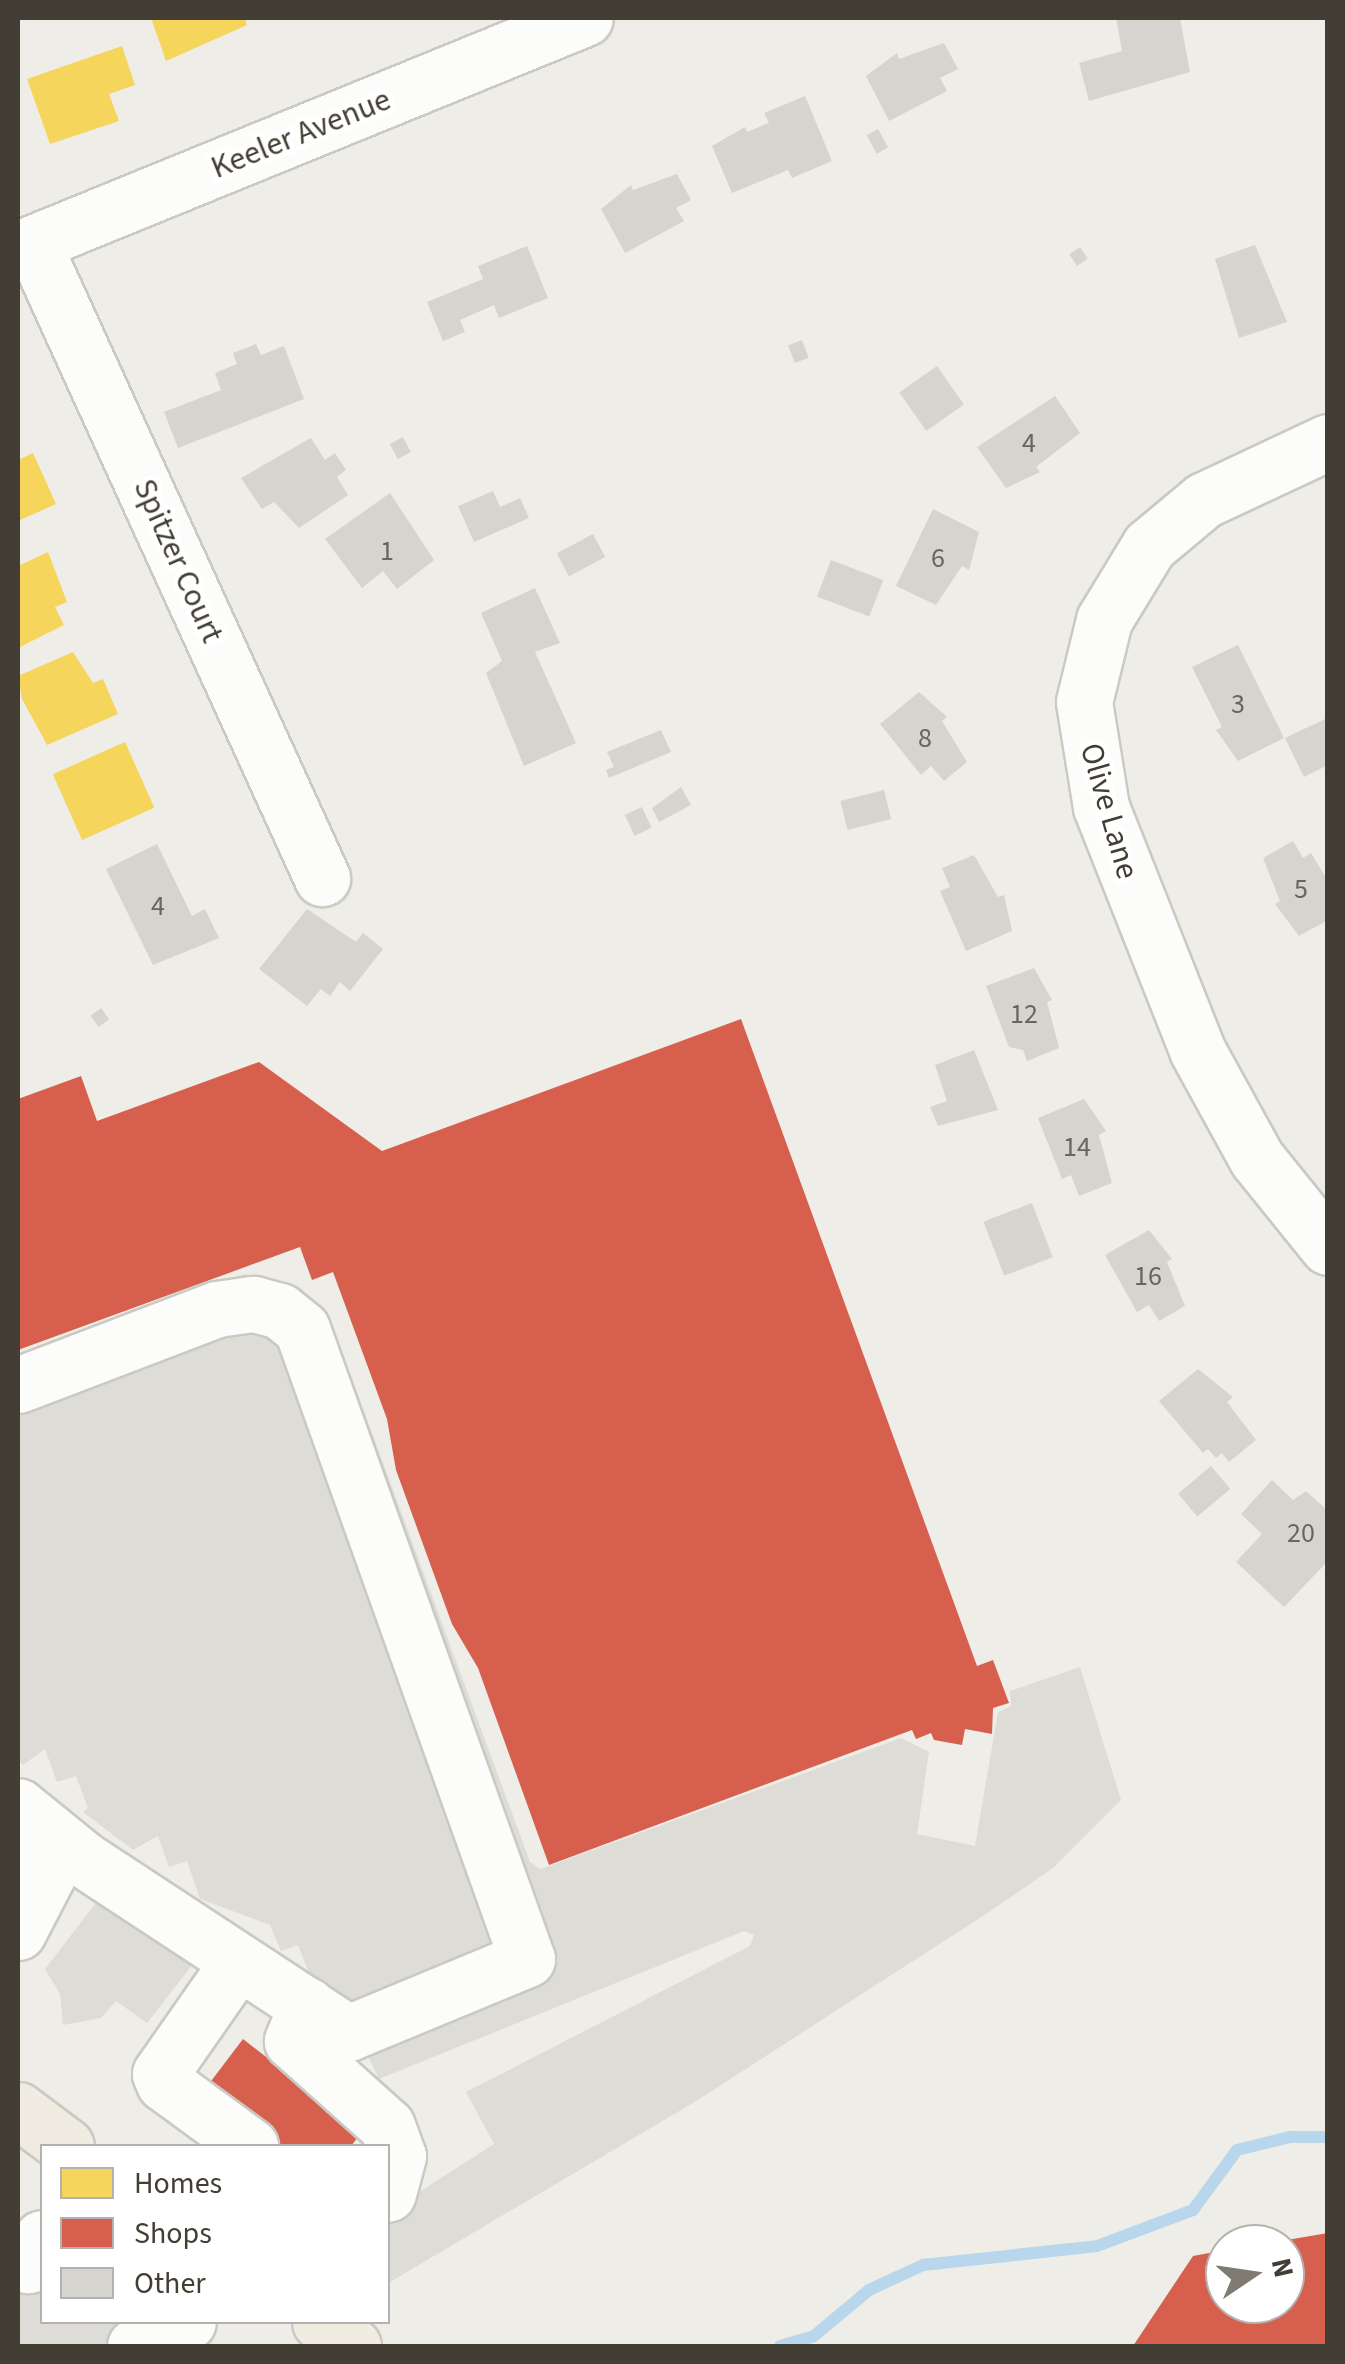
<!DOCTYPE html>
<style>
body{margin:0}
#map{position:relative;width:1345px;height:2364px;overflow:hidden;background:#eeede7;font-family:"Source Sans 3",sans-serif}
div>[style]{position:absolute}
.parking>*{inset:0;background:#dddcd7}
.homes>*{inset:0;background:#f6d55c;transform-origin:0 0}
.shops>*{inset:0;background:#d6604d}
.stream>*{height:12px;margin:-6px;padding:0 6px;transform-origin:6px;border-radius:6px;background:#b8d6ec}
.building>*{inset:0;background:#d6d4ce;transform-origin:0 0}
.roads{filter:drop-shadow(2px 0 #cac9c3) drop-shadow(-2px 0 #cac9c3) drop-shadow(0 2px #cac9c3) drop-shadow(0 -2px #cac9c3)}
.minor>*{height:55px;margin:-27.5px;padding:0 27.5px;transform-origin:27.5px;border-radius:27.5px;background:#fcfcfb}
.major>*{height:55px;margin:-27.5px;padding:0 27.5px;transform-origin:27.5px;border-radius:27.5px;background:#f0ece2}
span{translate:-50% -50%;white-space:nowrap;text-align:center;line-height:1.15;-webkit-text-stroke:10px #fff;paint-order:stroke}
.number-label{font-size:28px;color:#69655c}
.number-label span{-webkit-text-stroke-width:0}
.street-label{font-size:32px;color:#433e34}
.frame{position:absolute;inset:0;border:20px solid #433e34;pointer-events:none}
.legend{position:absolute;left:40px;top:2144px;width:350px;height:180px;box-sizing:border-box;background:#fff;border:2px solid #b4b2ae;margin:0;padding:12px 18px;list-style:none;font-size:30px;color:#433e34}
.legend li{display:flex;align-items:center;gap:20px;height:50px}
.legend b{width:50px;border:2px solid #b4b2ae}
.north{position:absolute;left:1205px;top:2224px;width:100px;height:100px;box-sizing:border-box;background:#fff;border:2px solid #b4b2ae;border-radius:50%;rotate:77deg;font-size:28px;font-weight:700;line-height:40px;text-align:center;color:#433e34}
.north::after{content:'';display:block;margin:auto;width:35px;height:45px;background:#7f7b73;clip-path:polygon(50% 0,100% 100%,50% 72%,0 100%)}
</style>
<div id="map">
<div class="parking">
<i style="clip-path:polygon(244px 1274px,293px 1285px,329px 1316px,530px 1862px,541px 1869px,901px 1738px,929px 1752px,917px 1834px,975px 1846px,998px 1712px,1011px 1706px,1010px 1691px,1080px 1667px,1121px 1800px,1053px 1868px,989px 1912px,693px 2103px,390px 2282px,388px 2212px,494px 2144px,466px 2092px,750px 1946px,754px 1935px,744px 1931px,379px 2079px,364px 2048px,304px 1981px,309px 1973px,298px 1945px,281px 1951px,270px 1925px,200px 1899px,187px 1861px,169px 1867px,158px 1836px,133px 1850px,83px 1812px,88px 1808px,76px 1776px,57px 1782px,45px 1749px,23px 1765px,18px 1761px,18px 1354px)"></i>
<i style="clip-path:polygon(102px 1895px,193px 1964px,147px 2023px,116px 2001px,101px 2018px,63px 2025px,60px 1994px,45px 1969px)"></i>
<i style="clip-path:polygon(42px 2234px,42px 2322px,175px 2322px,212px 2346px,18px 2346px,18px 2269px)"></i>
</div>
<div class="homes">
<i style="clip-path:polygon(151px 18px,245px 18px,247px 25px,166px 61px)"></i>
<i style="clip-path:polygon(122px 46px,135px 85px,109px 94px,119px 121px,50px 144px,27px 79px)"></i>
<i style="clip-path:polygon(33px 453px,56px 504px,18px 521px,18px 460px)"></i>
<i style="clip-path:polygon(48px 552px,67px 602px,55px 607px,64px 625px,18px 648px,18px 566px)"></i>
<i style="clip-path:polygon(73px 652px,93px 683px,103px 679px,118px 714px,47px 745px,22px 699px,18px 676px)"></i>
<i style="left:125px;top:742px;width:72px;height:79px;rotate:66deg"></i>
</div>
<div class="shops">
<i style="clip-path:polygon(741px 1019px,977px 1666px,993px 1660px,1009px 1703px,993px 1708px,992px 1734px,965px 1729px,962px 1745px,934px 1740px,931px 1733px,916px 1739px,912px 1730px,549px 1865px,478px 1668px,452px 1624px,396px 1470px,387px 1419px,333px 1272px,312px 1280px,300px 1247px,18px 1350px,18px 1099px,81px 1076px,97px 1121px,259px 1062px,382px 1151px)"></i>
<i style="clip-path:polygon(243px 2039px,362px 2132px,351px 2146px,273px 2146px,202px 2093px)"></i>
<i style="clip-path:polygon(1328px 2233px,1328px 2346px,1133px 2346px,1193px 2256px,1225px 2250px,1225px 2304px,1285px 2304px,1285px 2244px,1275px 2242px)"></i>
</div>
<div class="stream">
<i style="left:780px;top:2346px;width:35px;rotate:-16deg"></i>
<i style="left:814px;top:2336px;width:72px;rotate:-39.9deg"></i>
<i style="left:869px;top:2290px;width:60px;rotate:-24.8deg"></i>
<i style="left:923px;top:2265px;width:175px;rotate:-6.2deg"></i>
<i style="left:1097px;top:2246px;width:103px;rotate:-20.6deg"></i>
<i style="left:1193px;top:2210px;width:74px;rotate:-53.7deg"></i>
<i style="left:1237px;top:2150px;width:55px;rotate:-13.8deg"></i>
<i style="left:1290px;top:2137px;width:38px"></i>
</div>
<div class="building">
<i style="clip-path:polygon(1116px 18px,1180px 18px,1190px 72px,1089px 101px,1079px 63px,1122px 51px)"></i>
<i style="clip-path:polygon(944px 43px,958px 69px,940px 78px,947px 91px,889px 121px,866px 76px,897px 53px,899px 59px)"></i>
<i style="clip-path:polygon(805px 96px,832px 161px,792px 178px,788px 170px,732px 193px,712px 146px,745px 127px,747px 132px,769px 123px,764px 113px)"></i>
<i style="left:878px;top:129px;width:21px;height:13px;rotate:61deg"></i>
<i style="clip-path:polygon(677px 174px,691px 200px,676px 208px,684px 221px,625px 253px,601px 209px,631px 185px,633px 190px)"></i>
<i style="clip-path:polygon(1255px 245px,1287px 322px,1239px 338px,1215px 259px)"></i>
<i style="clip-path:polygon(527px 246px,548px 298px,499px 318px,494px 305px,460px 320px,465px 332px,443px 341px,427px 302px,483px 279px,478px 266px)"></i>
<i style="left:1080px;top:247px;width:14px;height:13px;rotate:56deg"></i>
<i style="left:802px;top:340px;width:19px;height:15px;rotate:69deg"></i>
<i style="clip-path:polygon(256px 344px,261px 355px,284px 346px,304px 399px,178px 448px,164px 412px,221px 390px,215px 373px,237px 364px,233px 353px)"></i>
<i style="left:937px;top:366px;width:47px;height:46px;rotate:55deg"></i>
<i style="clip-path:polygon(1055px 396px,1080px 433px,1036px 467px,1040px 472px,1006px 488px,977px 447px)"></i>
<i style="left:403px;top:437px;width:17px;height:15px;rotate:62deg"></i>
<i style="clip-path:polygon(311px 438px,325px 460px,335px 453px,346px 470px,337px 477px,348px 495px,299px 528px,274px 502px,262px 509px,241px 478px)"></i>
<i style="clip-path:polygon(493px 491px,500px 507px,520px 498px,529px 518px,474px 542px,458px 506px)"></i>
<i style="clip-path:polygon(390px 493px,434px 560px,397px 589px,383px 571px,362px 588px,325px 539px)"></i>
<i style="clip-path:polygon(933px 509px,979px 532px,969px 570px,962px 566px,936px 605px,896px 586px)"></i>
<i style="left:593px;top:534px;width:26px;height:41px;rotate:62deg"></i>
<i style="left:831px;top:560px;width:56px;height:39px;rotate:21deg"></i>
<i style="clip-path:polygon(535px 588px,560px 643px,535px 652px,576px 743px,524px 766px,486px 673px,502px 661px,481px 613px)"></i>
<i style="clip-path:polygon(1238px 645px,1284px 738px,1238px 761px,1216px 730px,1222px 727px,1192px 667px)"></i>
<i style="clip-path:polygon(919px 692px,947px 717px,942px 721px,967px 762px,944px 781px,931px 766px,921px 775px,880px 724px)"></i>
<i style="clip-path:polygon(1325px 719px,1328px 765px,1304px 777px,1285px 738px)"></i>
<i style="clip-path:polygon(661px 730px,671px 752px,609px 778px,606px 770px,614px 767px,607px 752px)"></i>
<i style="clip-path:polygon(681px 787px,691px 805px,659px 822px,652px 808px)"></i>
<i style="left:884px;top:790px;width:30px;height:45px;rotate:76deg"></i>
<i style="left:642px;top:807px;width:23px;height:19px;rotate:65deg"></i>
<i style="clip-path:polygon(1293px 841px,1303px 858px,1311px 853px,1328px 881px,1328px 920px,1299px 936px,1275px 904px,1280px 901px,1263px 858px)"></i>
<i style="clip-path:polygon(157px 844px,192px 916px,205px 909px,219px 938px,153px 965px,106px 869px)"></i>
<i style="clip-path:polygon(974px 855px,998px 897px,1004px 895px,1012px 931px,966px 951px,940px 891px,950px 887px,942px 868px)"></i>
<i style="clip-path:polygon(307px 909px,356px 942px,363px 933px,383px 949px,350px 991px,340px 982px,330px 996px,321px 989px,307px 1006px,259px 969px)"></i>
<i style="clip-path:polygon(1034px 968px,1052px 1000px,1047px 1002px,1059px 1048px,1027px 1061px,1023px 1050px,1009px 1047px,986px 986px)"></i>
<i style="left:101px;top:1008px;width:14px;height:13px;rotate:54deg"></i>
<i style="clip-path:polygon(974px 1050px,998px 1110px,938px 1126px,930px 1107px,947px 1101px,935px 1065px)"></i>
<i style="clip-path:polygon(1084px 1099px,1106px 1131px,1099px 1135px,1112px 1183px,1079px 1196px,1071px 1175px,1062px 1179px,1038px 1118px)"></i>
<i style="left:1032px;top:1203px;width:58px;height:52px;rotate:69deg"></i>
<i style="clip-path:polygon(1149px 1230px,1172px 1259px,1167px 1262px,1185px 1306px,1159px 1321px,1149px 1305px,1137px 1312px,1105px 1255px)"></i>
<i style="clip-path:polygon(1198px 1369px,1233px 1397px,1227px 1402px,1256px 1440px,1229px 1462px,1222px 1453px,1216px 1458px,1208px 1449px,1203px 1453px,1159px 1401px)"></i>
<i style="left:1211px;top:1466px;width:30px;height:43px;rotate:50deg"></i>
<i style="clip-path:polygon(1272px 1480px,1293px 1500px,1306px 1491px,1328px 1511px,1328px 1561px,1284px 1607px,1236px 1562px,1262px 1534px,1241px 1514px)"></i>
</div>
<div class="roads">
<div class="minor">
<i style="left:33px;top:244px;width:697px;rotate:65.49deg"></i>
<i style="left:18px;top:249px;width:612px;rotate:-22.17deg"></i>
<i style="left:1328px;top:442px;width:137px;rotate:154.9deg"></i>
<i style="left:1204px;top:500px;width:72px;rotate:140.1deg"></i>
<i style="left:1149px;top:546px;width:87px;rotate:121.3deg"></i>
<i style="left:1104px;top:620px;width:84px;rotate:103.7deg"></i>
<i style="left:1084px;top:702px;width:106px;rotate:80.8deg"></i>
<i style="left:1101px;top:807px;width:261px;rotate:68.4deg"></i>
<i style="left:1197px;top:1050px;width:124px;rotate:61.2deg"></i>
<i style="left:1257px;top:1159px;width:113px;rotate:51.1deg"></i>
<i style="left:18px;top:1385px;width:213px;rotate:-20.9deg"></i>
<i style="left:217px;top:1309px;width:37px;rotate:-8deg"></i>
<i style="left:254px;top:1304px;width:27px;rotate:15deg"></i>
<i style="left:280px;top:1311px;width:28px;rotate:39deg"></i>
<i style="left:302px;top:1329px;width:669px;rotate:70.35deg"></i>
<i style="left:527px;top:1959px;width:194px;rotate:157.5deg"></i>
<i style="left:348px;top:2033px;width:318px;rotate:-146.7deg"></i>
<i style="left:82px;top:1858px;width:82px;rotate:-140.9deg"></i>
<i style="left:18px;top:1932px;width:63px;rotate:-62.6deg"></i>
<i style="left:47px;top:1876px;width:46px;rotate:-90deg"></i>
<i style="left:47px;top:1830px;width:28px;rotate:162deg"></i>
<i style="left:238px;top:1962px;width:136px;rotate:124.9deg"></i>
<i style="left:160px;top:2074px;width:10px;rotate:66deg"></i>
<i style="left:164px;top:2083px;width:107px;rotate:36.2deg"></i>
<i style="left:307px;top:2005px;width:39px;rotate:113deg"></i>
<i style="left:292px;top:2041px;width:127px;rotate:41.8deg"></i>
<i style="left:387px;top:2126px;width:32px;rotate:70deg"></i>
<i style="left:398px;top:2156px;width:39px;rotate:105deg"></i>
<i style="left:18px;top:2259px;width:12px;rotate:31deg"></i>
<i style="left:28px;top:2265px;width:30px;rotate:-63deg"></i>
<i style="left:135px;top:2346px;width:58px;rotate:-24.4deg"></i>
</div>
<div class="major">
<i style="left:18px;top:2110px;width:60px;rotate:36.9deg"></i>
<i style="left:320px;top:2322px;width:41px;rotate:36deg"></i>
</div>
</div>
<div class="number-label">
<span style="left:1029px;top:443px">4</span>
<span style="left:387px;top:551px">1</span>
<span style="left:938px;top:558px">6</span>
<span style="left:1238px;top:704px">3</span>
<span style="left:925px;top:738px">8</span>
<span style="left:1301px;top:889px">5</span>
<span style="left:158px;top:906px">4</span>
<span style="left:1024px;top:1014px">12</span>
<span style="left:1077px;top:1147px">14</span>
<span style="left:1148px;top:1276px">16</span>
<span style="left:1301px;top:1533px">20</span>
</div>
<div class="street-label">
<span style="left:301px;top:134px;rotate:-22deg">Keeler Avenue</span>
<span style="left:178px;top:561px;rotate:66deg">Spitzer Court</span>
<span style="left:1109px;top:811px;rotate:74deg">Olive Lane</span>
</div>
<div class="frame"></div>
<ul class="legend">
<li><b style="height:28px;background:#f6d55c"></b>Homes</li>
<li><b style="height:28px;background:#d6604d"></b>Shops</li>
<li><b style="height:28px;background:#d6d4ce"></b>Other</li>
</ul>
<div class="north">N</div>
</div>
